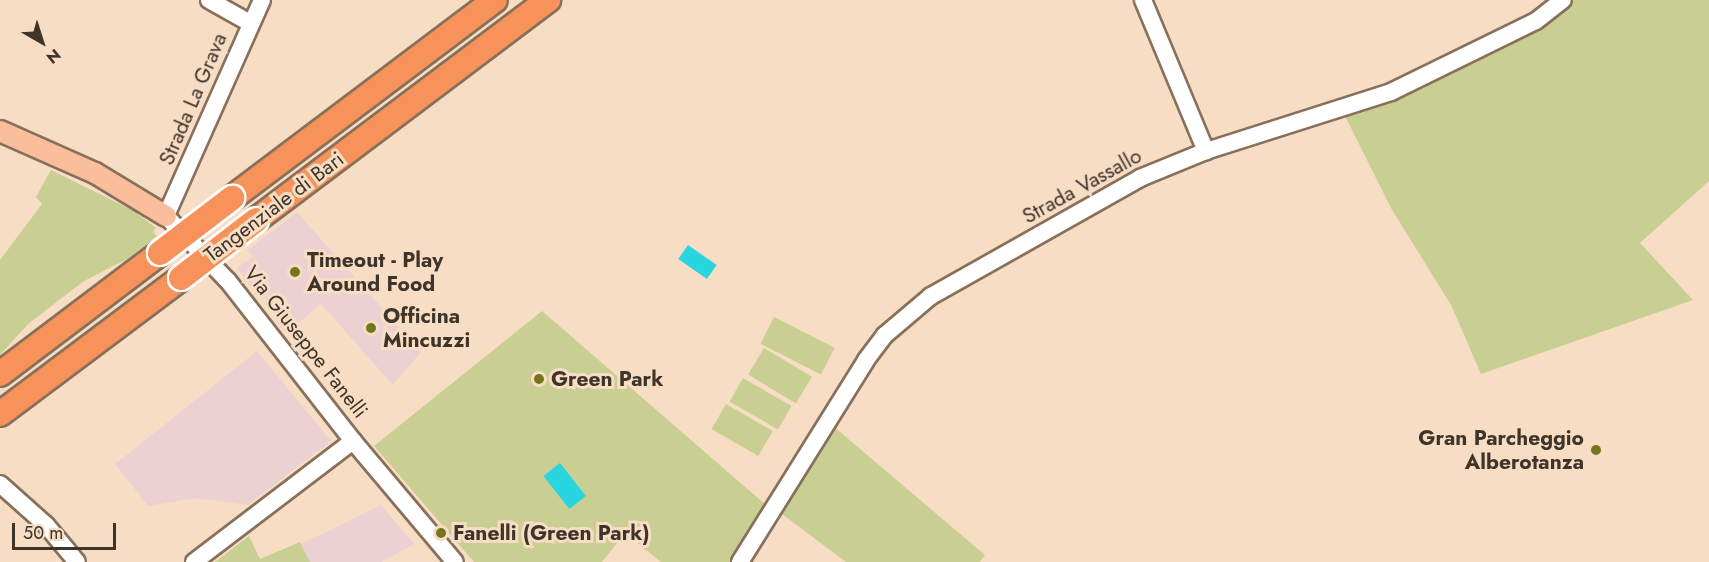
<!DOCTYPE html>
<style>
body{margin:0}
#map{position:relative;width:1709px;height:562px;overflow:hidden;background:#f8ddc5;font-family:Jost,sans-serif}
div>[style]{position:absolute}
.commercial>*{inset:0;background:#ecd1d3}
.green>*{inset:0;background:#c9ce93;transform-origin:0 0}
.water>*{inset:0;background:#29d6df;transform-origin:0 0}
.roads{filter:drop-shadow(2px 0 #88705a) drop-shadow(-2px 0 #88705a) drop-shadow(0 2px #88705a) drop-shadow(0 -2px #88705a)}
.minor>*{height:16px;margin:-8px;padding:0 8px;transform-origin:8px;border-radius:8px;background:#fff}
.major>*{height:20px;margin:-10px;padding:0 10px;transform-origin:10px;border-radius:10px;background:#fabe9c}
.highway>*{height:24px;margin:-12px;padding:0 12px;transform-origin:12px;border-radius:12px;background:#f6925a}
.bridges{filter:drop-shadow(2px 0 #fff) drop-shadow(-2px 0 #fff) drop-shadow(0 2px #fff) drop-shadow(0 -2px #fff)}
.highway-bridge>*{height:24px;margin:-12px;padding:0 12px;transform-origin:12px;border-radius:12px;background:#f6925a}
.dots>*{width:16px;height:16px;translate:-50% -50%;box-sizing:border-box;border:3px solid #f8ddc5;border-radius:50%}
span{translate:-50% -50%;white-space:nowrap;text-align:center;line-height:1.15;-webkit-text-stroke:6px #f8ddc5;paint-order:stroke}
.street-label{font-size:21px;color:#3e342a}
.poi-label{font-size:21px;color:#3e342a;font-weight:700}
.left{translate:0 -50%;text-align:left}
.right{translate:-100% -50%;text-align:right}
.north{position:absolute;left:12px;top:12px;width:60px;height:60px;-webkit-text-stroke:4px #f8ddc5;paint-order:stroke;rotate:141deg;font-size:16px;font-weight:700;line-height:24px;text-align:center;color:#3e342a}
.north::after{content:'';display:block;margin:auto;width:21px;height:27px;background:#3e342a;clip-path:polygon(50% 0,100% 100%,50% 72%,0 100%)}
.scale{position:absolute;left:12px;top:523px;width:104px;height:27px;box-sizing:border-box;border:3px solid #3e342a;border-top:0;padding-left:8px;font-size:18px;line-height:21px;white-space:nowrap;color:#3e342a;-webkit-text-stroke:4px #f8ddc5;paint-order:stroke}
</style>
<div id="map">
<div class="commercial">
<i style="clip-path:polygon(297px 212px,421px 352px,393px 385px,321px 304px,286px 334px,274px 318px,276px 309px,269px 299px,259px 298px,237px 268px,253px 257px,248px 250px)"></i>
<i style="clip-path:polygon(257px 351px,331px 441px,248px 505px,195px 498px,148px 506px,115px 464px)"></i>
<i style="clip-path:polygon(381px 505px,414px 544px,382px 562px,310px 562px,301px 544px)"></i>
</div>
<div class="green">
<i style="clip-path:polygon(1571px 0,1709px 0,1709px 181px,1640px 243px,1693px 300px,1481px 374px,1451px 305px,1391px 208px,1345px 116px,1410px 91px)"></i>
<i style="clip-path:polygon(51px 170px,134px 211px,156px 228px,153px 232px,157px 236px,127px 259px,84px 281px,28px 324px,0 355px,0 260px,42px 204px,36px 197px)"></i>
<i style="clip-path:polygon(542px 311px,766px 505px,732px 562px,661px 562px,625px 533px,602px 562px,474px 562px,374px 446px)"></i>
<i style="left:774px;top:317px;width:68px;height:30px;rotate:27deg"></i>
<i style="left:764px;top:348px;width:56px;height:31px;rotate:31deg"></i>
<i style="left:743px;top:378px;width:56px;height:27px;rotate:30deg"></i>
<i style="left:726px;top:404px;width:54px;height:29px;rotate:30deg"></i>
<i style="clip-path:polygon(833px 426px,985px 555px,980px 562px,846px 562px,778px 511px)"></i>
<i style="clip-path:polygon(249px 536px,260px 559px,300px 542px,310px 562px,215px 562px)"></i>
</div>
<div class="water">
<i style="left:688px;top:245px;width:35px;height:17px;rotate:35deg"></i>
<i style="left:560px;top:463px;width:42px;height:21px;rotate:52deg"></i>
</div>
<div class="roads">
<div class="minor">
<i style="left:209px;top:0;width:47px;rotate:29.3deg"></i>
<i style="left:262px;top:0;width:236px;rotate:114deg"></i>
<i style="left:166px;top:216px;width:90px;rotate:46.4deg"></i>
<i style="left:228px;top:281px;width:203px;rotate:52deg"></i>
<i style="left:353px;top:441px;width:158px;rotate:49.9deg"></i>
<i style="left:1143px;top:0;width:164px;rotate:67.4deg"></i>
<i style="left:0;top:484px;width:62px;rotate:41.7deg"></i>
<i style="left:46px;top:525px;width:48px;rotate:50deg"></i>
<i style="left:194px;top:562px;width:200px;rotate:-37.3deg"></i>
<i style="left:740px;top:562px;width:238px;rotate:-58deg"></i>
<i style="left:866px;top:360px;width:31px;rotate:-53deg"></i>
<i style="left:885px;top:335px;width:60px;rotate:-40.3deg"></i>
<i style="left:931px;top:296px;width:240px;rotate:-29.4deg"></i>
<i style="left:1140px;top:178px;width:71px;rotate:-22.2deg"></i>
<i style="left:1206px;top:151px;width:194px;rotate:-17.7deg"></i>
<i style="left:1391px;top:92px;width:161px;rotate:-26.1deg"></i>
<i style="left:1536px;top:21px;width:34px;rotate:-38deg"></i>
</div>
<div class="major">
<i style="left:0;top:131px;width:104px;rotate:23.9deg"></i>
<i style="left:95px;top:173px;width:83px;rotate:31.2deg"></i>
</div>
<div class="highway">
<i style="left:232px;top:198px;width:329px;rotate:-37deg"></i>
<i style="left:256px;top:220px;width:366px;rotate:-37deg"></i>
<i style="left:0;top:374px;width:201px;rotate:-37.1deg"></i>
<i style="left:0;top:414px;width:226px;rotate:-36.9deg"></i>
</div>
</div>
<div class="bridges">
<div class="highway-bridge">
<i style="left:160px;top:253px;width:91px;rotate:-37.4deg"></i>
<i style="left:181px;top:278px;width:95px;rotate:-37.7deg"></i>
</div>
</div>
<div class="dots">
<i style="left:295px;top:272px;background:#74761e"></i>
<i style="left:371px;top:328px;background:#74761e"></i>
<i style="left:539px;top:379px;background:#74761e"></i>
<i style="left:1596px;top:450px;background:#74761e"></i>
<i style="left:441px;top:533px;background:#74761e"></i>
</div>
<div class="street-label">
<span style="left:193px;top:99px;rotate:-67deg">Strada La Grava</span>
<span style="left:1082px;top:186px;rotate:-29deg">Strada Vassallo</span>
<span style="left:274px;top:207px;rotate:-37deg">Tangenziale di Bari</span>
<span style="left:306px;top:342px;rotate:52deg">Via Giuseppe Fanelli</span>
</div>
<div class="poi-label">
<span class="left" style="left:307px;top:272px">Timeout - Play<br>Around Food</span>
<span class="left" style="left:383px;top:328px">Officina<br>Mincuzzi</span>
<span class="left" style="left:551px;top:379px">Green Park</span>
<span class="right" style="left:1584px;top:450px">Gran Parcheggio<br>Alberotanza</span>
<span class="left" style="left:453px;top:533px">Fanelli (Green Park)</span>
</div>
<div class="north">N</div>
<div class="scale">50 m</div>
</div>
